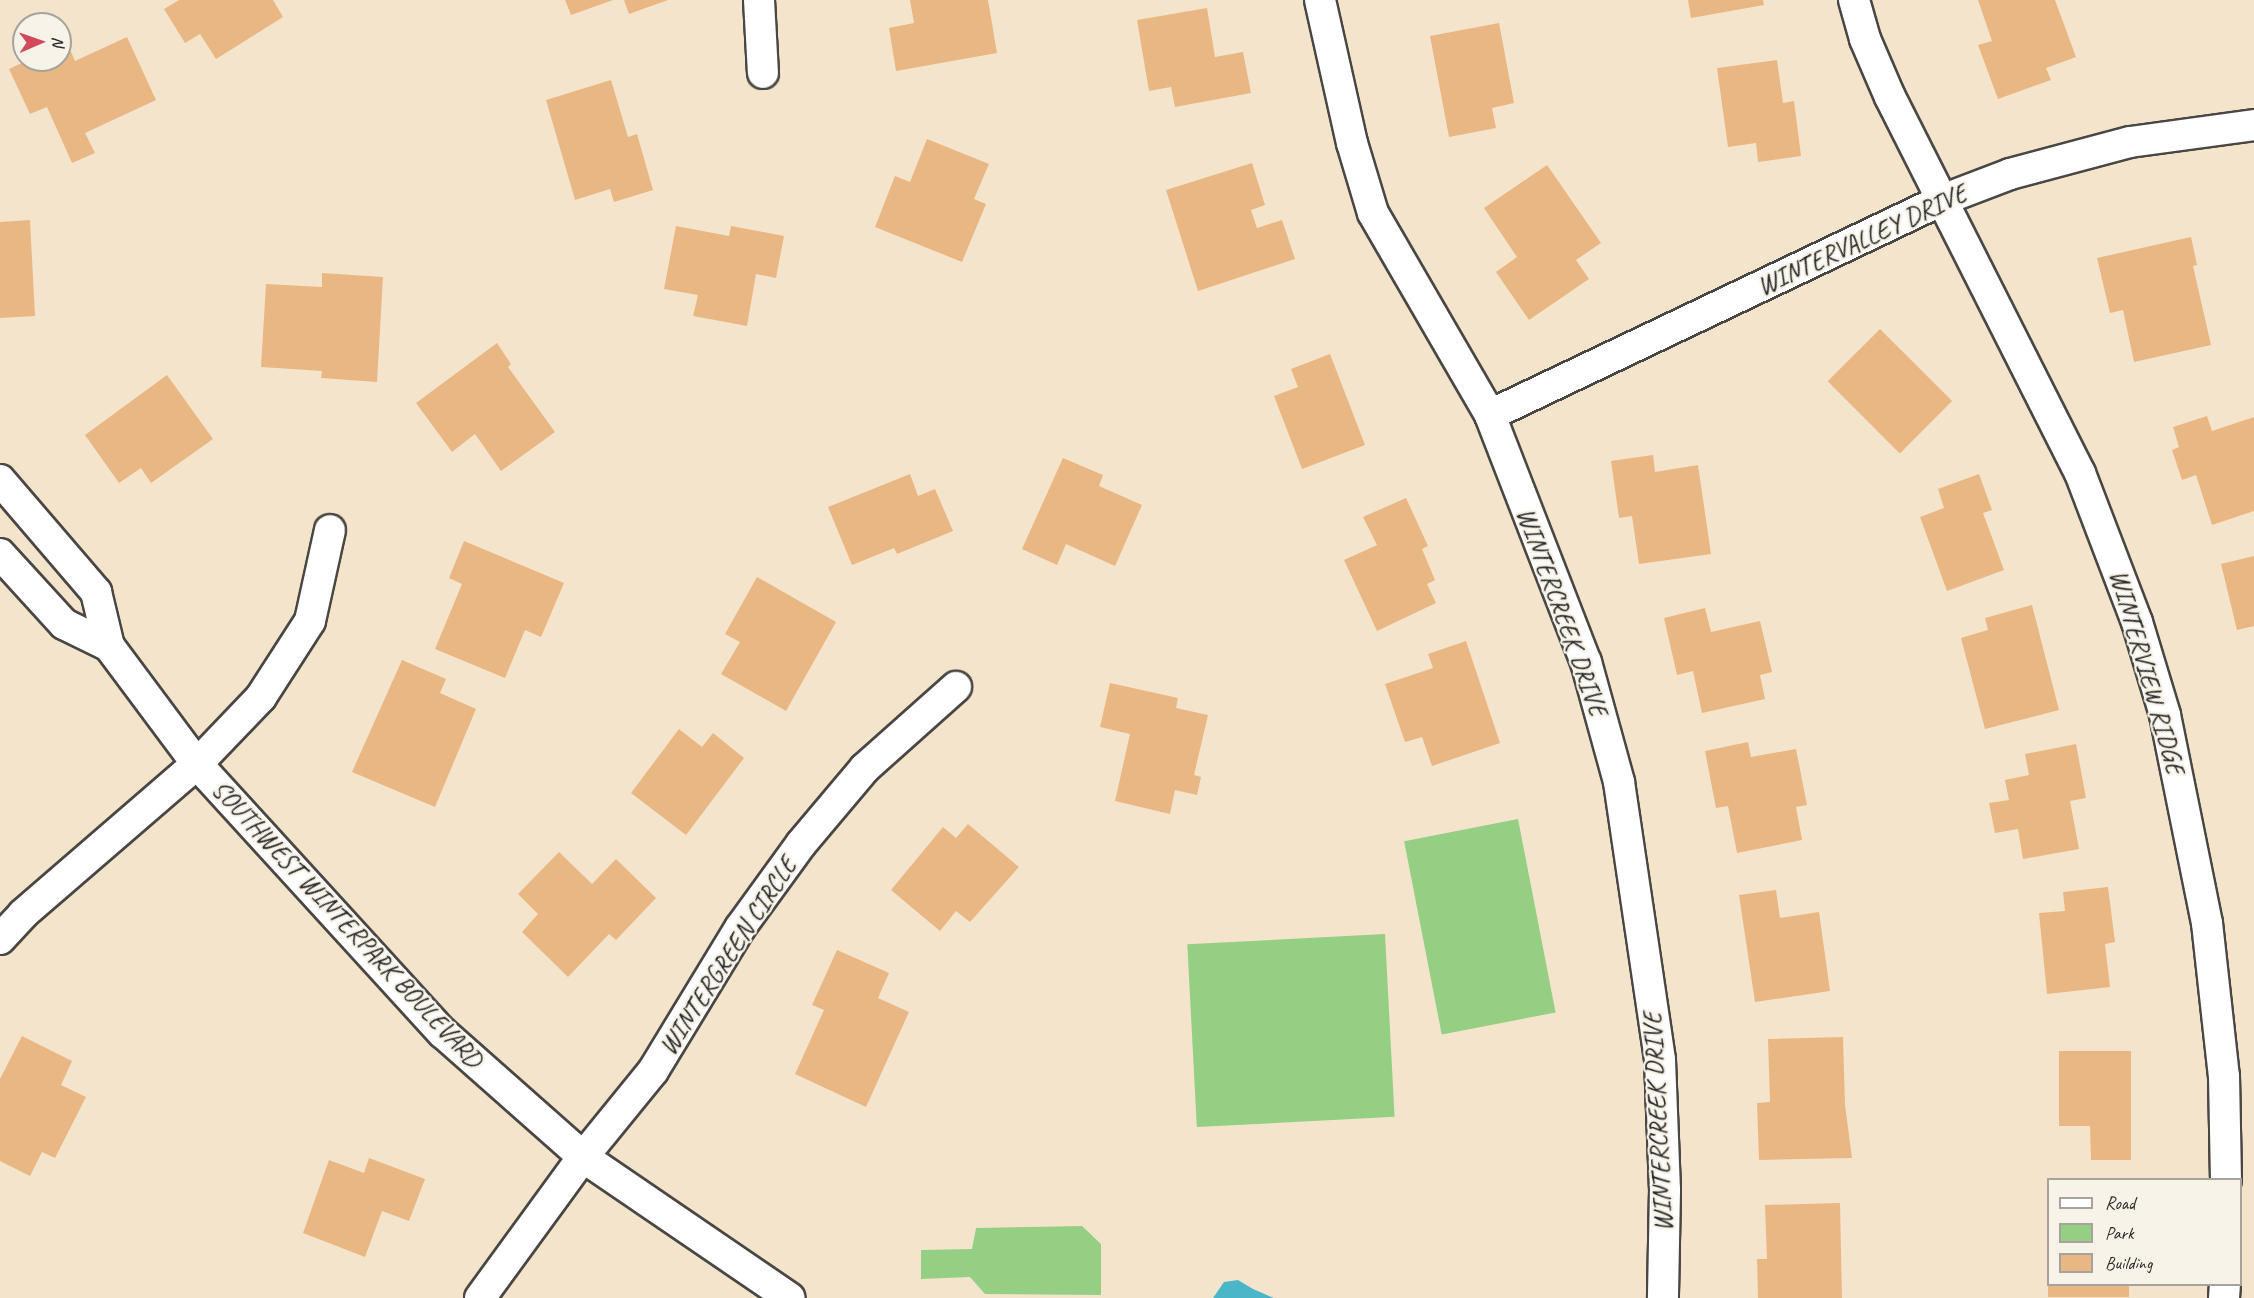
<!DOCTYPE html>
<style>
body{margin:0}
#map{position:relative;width:2254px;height:1298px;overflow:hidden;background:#f5e4cc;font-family:Caveat,sans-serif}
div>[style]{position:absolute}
.green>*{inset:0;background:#94cf84;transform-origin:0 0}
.water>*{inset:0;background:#4cb6c9}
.building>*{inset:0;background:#e9b783;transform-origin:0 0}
.roads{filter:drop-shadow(2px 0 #494743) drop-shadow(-2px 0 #494743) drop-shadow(0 2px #494743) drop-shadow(0 -2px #494743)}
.street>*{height:30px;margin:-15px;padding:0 15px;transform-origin:15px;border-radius:15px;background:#fff}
span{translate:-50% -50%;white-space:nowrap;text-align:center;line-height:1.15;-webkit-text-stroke:4.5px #f7f3e8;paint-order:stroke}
.street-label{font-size:26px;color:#2b2b2b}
.legend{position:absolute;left:2047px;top:1178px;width:195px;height:108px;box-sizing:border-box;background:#f7f3e8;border:2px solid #a5a39c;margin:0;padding:8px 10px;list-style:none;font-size:18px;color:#2b2b2b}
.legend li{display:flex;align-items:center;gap:12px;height:30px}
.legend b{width:30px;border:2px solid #a5a39c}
.north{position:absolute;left:12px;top:12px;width:60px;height:60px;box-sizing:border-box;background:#f7f3e8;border:2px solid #a5a39c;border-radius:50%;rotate:88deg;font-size:16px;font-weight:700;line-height:24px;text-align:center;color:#2b2b2b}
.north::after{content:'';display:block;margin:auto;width:21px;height:27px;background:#d1495b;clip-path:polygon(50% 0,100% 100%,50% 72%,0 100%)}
</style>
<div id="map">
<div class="green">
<i style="left:1518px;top:819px;width:197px;height:116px;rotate:79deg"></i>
<i style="left:1385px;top:934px;width:183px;height:198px;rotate:87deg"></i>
<i style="clip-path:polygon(1082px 1226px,1101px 1244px,1101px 1295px,985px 1294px,970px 1277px,921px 1279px,921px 1250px,972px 1249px,976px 1228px)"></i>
</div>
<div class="water">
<i style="clip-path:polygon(1238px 1280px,1253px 1289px,1274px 1298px,1213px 1298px,1224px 1282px)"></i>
</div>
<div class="building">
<i style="clip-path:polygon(179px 0,273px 0,283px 17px,216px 59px,200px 34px,185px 43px,164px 9px)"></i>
<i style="clip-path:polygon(565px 0,613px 0,571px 15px)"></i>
<i style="clip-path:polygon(624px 0,668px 0,629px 14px)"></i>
<i style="clip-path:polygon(910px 0,988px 0,997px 53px,896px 71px,889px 28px,914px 23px)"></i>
<i style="clip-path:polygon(1688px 0,1763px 0,1764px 5px,1691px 18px)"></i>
<i style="clip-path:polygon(1978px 0,2055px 0,2076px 57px,2046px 68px,2051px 80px,1998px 99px,1978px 45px,1992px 41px)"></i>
<i style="clip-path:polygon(1207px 8px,1215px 57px,1243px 52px,1251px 93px,1175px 107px,1171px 87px,1149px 91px,1137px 20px)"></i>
<i style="clip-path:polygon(1499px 23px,1514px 103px,1492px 108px,1496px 128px,1449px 137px,1430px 36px)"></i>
<i style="clip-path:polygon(127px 37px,156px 100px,85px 133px,95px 153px,72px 163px,47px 107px,30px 114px,9px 69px,28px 60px,60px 60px,60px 46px,67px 43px,75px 61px)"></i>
<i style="clip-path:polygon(1777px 60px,1783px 103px,1794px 101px,1801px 156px,1758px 162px,1756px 143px,1728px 147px,1717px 68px)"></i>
<i style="clip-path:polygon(611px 80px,628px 137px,637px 134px,653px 190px,614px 202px,610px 189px,575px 200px,546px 100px)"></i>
<i style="clip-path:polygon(927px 139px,989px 164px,974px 199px,986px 204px,962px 262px,875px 227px,895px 176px,910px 182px)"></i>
<i style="clip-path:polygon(1252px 163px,1265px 205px,1251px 210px,1257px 228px,1282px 220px,1295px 259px,1198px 291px,1166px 190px)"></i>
<i style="clip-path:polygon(1547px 165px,1601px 243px,1576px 260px,1589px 279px,1529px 320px,1496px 272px,1517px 257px,1484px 208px)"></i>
<i style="clip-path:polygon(30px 220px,35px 316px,0 318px,0 222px)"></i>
<i style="clip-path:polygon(676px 226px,729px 236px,731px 226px,784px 236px,776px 278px,756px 274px,747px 326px,693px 316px,698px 295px,664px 289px)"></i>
<i style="clip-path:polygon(2191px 237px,2197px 265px,2193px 266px,2211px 345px,2134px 362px,2123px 310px,2110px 313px,2097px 258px)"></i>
<i style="clip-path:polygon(322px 273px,383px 277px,377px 382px,321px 378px,322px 371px,261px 367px,266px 284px,322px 287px)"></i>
<i style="left:1880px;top:329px;width:102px;height:74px;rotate:45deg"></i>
<i style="clip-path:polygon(497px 343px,511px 364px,508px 367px,555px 432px,501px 471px,475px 434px,452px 452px,416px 403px)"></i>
<i style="clip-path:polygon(1330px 354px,1365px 445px,1302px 469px,1274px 396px,1298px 387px,1291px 369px)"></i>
<i style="clip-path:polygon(167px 375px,213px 439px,151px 483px,141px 468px,119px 483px,85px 435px)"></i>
<i style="clip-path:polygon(2207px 416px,2212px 431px,2254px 417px,2254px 511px,2212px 525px,2196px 475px,2182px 480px,2172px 450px,2179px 447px,2173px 427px)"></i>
<i style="clip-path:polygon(1653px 455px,1655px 472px,1698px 465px,1711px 554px,1639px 564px,1632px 516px,1619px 518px,1611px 461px)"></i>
<i style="clip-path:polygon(1063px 458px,1103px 475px,1099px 486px,1142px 505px,1115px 566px,1066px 544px,1057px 565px,1022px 549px)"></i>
<i style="clip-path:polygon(910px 474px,918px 496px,935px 489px,953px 531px,897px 554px,894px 548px,852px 565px,828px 507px)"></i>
<i style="clip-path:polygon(1979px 474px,1992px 510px,1983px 513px,2004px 570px,1947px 591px,1920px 517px,1944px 508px,1938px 489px)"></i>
<i style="clip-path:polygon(1406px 498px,1428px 546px,1422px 549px,1435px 580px,1427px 584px,1436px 603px,1377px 631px,1344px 560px,1377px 545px,1363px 517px)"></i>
<i style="clip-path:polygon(464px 541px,564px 583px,541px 637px,525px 630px,505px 678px,435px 649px,462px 584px,449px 578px)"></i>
<i style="clip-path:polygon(2254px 556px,2254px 626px,2237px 630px,2221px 564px)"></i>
<i style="clip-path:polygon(757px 577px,836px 622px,786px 711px,721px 674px,740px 642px,725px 634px)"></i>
<i style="clip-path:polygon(2032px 605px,2059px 710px,1985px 729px,1961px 638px,1988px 630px,1985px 618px)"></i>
<i style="clip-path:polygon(1705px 608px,1711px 632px,1760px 621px,1772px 672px,1760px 675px,1765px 699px,1702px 713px,1693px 671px,1677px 675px,1664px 618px)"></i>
<i style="clip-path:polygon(1466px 641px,1500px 743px,1432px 766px,1422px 737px,1405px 742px,1385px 684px,1433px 668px,1428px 654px)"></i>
<i style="clip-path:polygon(402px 660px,446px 679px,440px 693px,476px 709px,435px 807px,352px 772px)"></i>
<i style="clip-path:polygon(1110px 683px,1178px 698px,1176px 708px,1208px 715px,1194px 775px,1201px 777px,1197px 795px,1175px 790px,1170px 814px,1115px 801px,1130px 734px,1100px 727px)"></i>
<i style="clip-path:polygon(679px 729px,702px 747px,713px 733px,744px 758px,686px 835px,631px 793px)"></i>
<i style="clip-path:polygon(1748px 742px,1751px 757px,1796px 749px,1807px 805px,1796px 807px,1802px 840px,1737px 853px,1728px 806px,1716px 808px,1705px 751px)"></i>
<i style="clip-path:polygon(2076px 744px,2086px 798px,2070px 801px,2079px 849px,2023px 859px,2018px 829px,1995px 833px,1989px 803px,2009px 800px,2005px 780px,2029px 775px,2025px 754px)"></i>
<i style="clip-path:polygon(968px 824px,1019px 867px,970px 922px,956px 911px,940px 931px,891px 890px,943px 827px,956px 838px)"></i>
<i style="clip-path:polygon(559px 852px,592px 884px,616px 859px,656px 898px,616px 940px,609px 934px,568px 977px,522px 932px,538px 914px,518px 894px)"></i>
<i style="clip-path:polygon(2108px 887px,2115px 942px,2105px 944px,2110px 987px,2047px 994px,2039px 913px,2065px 911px,2063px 892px)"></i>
<i style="clip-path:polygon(1776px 890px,1780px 918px,1819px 912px,1830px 991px,1755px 1002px,1739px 895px)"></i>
<i style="clip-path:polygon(837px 950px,889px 973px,878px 998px,909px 1012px,866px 1107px,795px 1074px,824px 1010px,812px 1005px)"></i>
<i style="clip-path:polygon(22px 1036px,72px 1061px,61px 1085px,86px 1097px,55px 1158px,42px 1152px,30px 1176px,0 1161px,0 1079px)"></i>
<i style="clip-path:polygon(1843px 1037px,1845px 1105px,1852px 1158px,1759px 1160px,1757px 1103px,1770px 1102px,1768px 1039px)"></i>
<i style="clip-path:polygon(2059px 1051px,2131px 1051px,2131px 1160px,2091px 1160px,2090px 1126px,2059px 1126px)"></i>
<i style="clip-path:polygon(369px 1158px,425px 1179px,409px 1221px,382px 1211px,365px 1257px,303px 1233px,329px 1160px,364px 1173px)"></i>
<i style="clip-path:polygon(1840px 1203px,1842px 1298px,1758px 1298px,1757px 1259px,1767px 1259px,1765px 1205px)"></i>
<i style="left:2048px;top:1284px;width:81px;height:13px"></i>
</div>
<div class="roads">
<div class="street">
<i style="left:759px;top:0;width:73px;rotate:86.9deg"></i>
<i style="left:1320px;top:0;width:147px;rotate:77.4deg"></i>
<i style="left:1352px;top:143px;width:73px;rotate:73.3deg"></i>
<i style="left:1373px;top:213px;width:233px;rotate:59.9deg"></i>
<i style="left:1490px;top:415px;width:265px;rotate:68.8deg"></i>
<i style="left:1586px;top:662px;width:124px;rotate:74.6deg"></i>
<i style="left:1619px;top:782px;width:281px;rotate:81.6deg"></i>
<i style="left:1660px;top:1060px;width:130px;rotate:87.8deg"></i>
<i style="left:1665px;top:1190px;width:108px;rotate:91.1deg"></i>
<i style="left:1854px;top:0;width:41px;rotate:74.2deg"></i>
<i style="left:1865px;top:39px;width:63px;rotate:66.7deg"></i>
<i style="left:1890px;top:97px;width:421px;rotate:63.2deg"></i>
<i style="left:2080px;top:473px;width:160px;rotate:69.1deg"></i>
<i style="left:2137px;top:622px;width:97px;rotate:73.2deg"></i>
<i style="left:2165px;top:715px;width:212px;rotate:78.6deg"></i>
<i style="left:2207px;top:923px;width:154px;rotate:83.7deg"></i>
<i style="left:2224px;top:1076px;width:104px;rotate:88.9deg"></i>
<i style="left:1490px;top:415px;width:501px;rotate:-25.44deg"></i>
<i style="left:1942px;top:200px;width:73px;rotate:-20.9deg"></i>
<i style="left:2010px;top:174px;width:124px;rotate:-14.9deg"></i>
<i style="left:2130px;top:142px;width:125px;rotate:-7.8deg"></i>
<i style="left:0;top:480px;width:148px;rotate:49.4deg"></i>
<i style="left:96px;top:592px;width:56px;rotate:76.5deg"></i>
<i style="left:109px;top:646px;width:147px;rotate:53.3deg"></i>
<i style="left:197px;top:764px;width:365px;rotate:47.6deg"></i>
<i style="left:443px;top:1033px;width:187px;rotate:41.5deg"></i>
<i style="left:583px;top:1157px;width:250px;rotate:34.3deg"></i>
<i style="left:0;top:554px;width:95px;rotate:47.6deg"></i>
<i style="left:64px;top:624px;width:50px;rotate:26.1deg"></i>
<i style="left:0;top:939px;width:34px;rotate:-47deg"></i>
<i style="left:23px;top:914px;width:230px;rotate:-40.8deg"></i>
<i style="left:197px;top:764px;width:93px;rotate:-46.3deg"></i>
<i style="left:261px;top:697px;width:90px;rotate:-57.2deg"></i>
<i style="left:310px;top:621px;width:93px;rotate:-77.6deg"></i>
<i style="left:480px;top:1298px;width:175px;rotate:-53.9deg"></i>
<i style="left:583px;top:1157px;width:111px;rotate:-50.9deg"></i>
<i style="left:653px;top:1071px;width:167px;rotate:-58.7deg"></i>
<i style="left:740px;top:928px;width:104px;rotate:-54deg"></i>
<i style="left:801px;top:844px;width:99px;rotate:-49.9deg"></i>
<i style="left:865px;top:768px;width:122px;rotate:-41.7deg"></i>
<i style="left:2224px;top:1298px;width:14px;rotate:-86deg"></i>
</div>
</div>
<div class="street-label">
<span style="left:1862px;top:240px;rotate:-25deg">WINTERVALLEY DRIVE</span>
<span style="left:1562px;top:612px;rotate:70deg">WINTERCREEK DRIVE</span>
<span style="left:2147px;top:672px;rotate:74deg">WINTERVIEW RIDGE</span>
<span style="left:347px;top:924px;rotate:47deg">SOUTHWEST WINTERPARK BOULEVARD</span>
<span style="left:728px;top:956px;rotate:-57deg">WINTERGREEN CIRCLE</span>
<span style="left:1658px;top:1122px;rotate:-93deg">WINTERCREEK DRIVE</span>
</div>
<ul class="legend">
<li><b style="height:8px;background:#fff"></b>Road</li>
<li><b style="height:16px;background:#94cf84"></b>Park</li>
<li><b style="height:16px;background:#e9b783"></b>Building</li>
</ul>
<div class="north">N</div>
</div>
